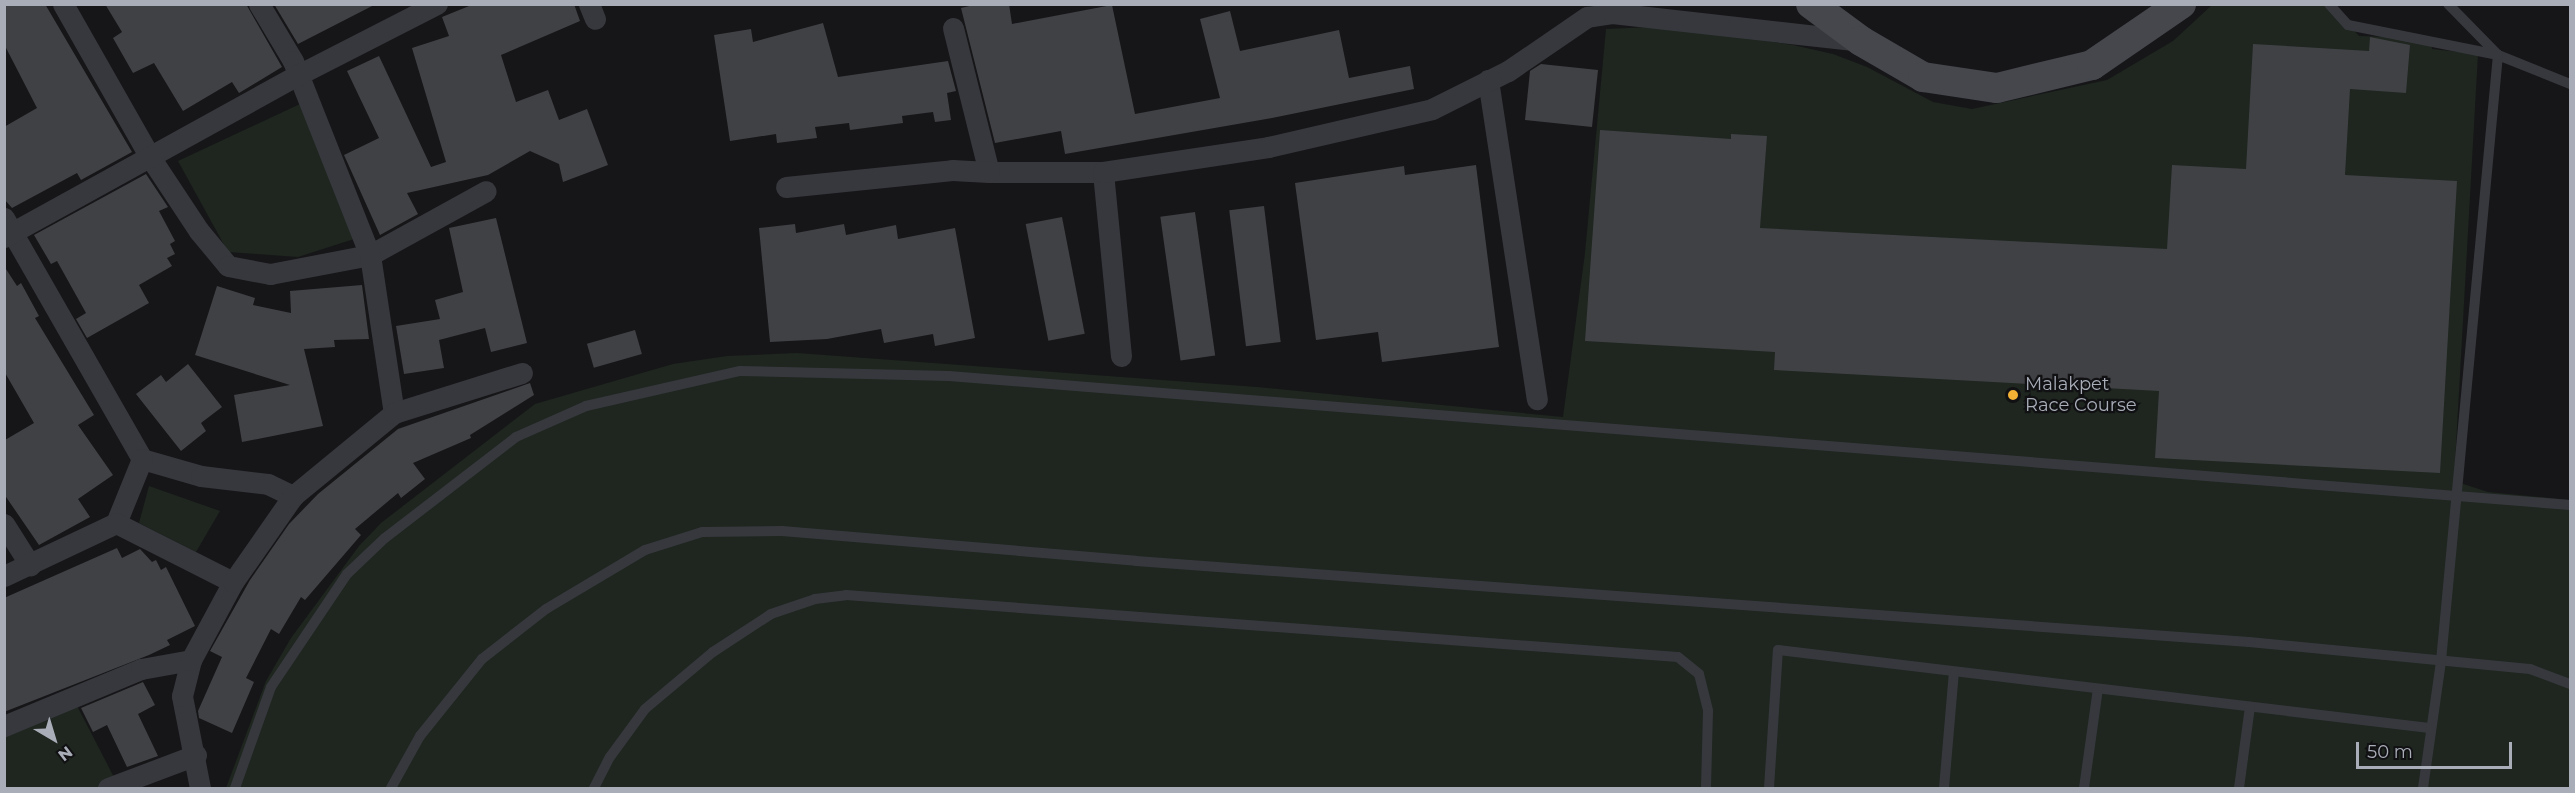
<!DOCTYPE html>
<style>
body{margin:0}
#map{position:relative;width:2575px;height:793px;overflow:hidden;background:#161618;font-family:Montserrat,sans-serif}
div>[style]{position:absolute}
.green>*{inset:0;background:#1e261f}
.building>*{inset:0;background:#404145;transform-origin:0 0}
.lane>*{height:10px;margin:-5px;padding:0 5px;transform-origin:5px;border-radius:5px;background:#37383d}
.street>*{height:21px;margin:-10.5px;padding:0 10.5px;transform-origin:10.5px;border-radius:10.5px;background:#37383d}
.secondary>*{height:30px;margin:-15px;padding:0 15px;transform-origin:15px;border-radius:15px;background:#45474d}
.dots>*{width:16px;height:16px;translate:-50% -50%;box-sizing:border-box;border:3px solid #111113;border-radius:50%}
span{translate:-50% -50%;white-space:nowrap;text-align:center;line-height:1.15;-webkit-text-stroke:4.5px #111113;paint-order:stroke}
.poi-label{font-size:18px;color:#a8adb8}
.left{translate:0 -50%;text-align:left}
.frame{position:absolute;inset:0;border:6px solid #a8adb8;pointer-events:none}
.north{position:absolute;left:24px;top:709px;width:60px;height:60px;-webkit-text-stroke:4px #111113;paint-order:stroke;rotate:142deg;font-size:16px;font-weight:700;line-height:24px;text-align:center;color:#a8adb8}
.north::after{content:'';display:block;margin:auto;width:21px;height:27px;background:#a8adb8;clip-path:polygon(50% 0,100% 100%,50% 72%,0 100%)}
.scale{position:absolute;left:2356px;top:742px;width:156px;height:27px;box-sizing:border-box;border:3px solid #a8adb8;border-top:0;padding-left:8px;font-size:18px;line-height:21px;white-space:nowrap;color:#a8adb8;-webkit-text-stroke:4px #111113;paint-order:stroke}
</style>
<div id="map">
<div class="green">
<i style="clip-path:polygon(2212px 5px,2330px 5px,2359px 36px,2431px 38px,2432px 49px,2478px 54px,2454px 481px,2488px 492px,2570px 500px,2570px 788px,226px 788px,266px 681px,291px 638px,359px 546px,381px 523px,535px 404px,673px 364px,727px 356px,797px 353px,1257px 387px,1563px 417px,1585px 253px,1606px 29px,1673px 26px,1793px 45px,1833px 54px,1867px 67px,1933px 102px,1972px 109px,2107px 80px,2173px 41px)"></i>
<i style="clip-path:polygon(300px 104px,354px 239px,298px 257px,228px 252px,178px 161px)"></i>
<i style="clip-path:polygon(149px 486px,220px 511px,196px 552px,139px 523px)"></i>
<i style="clip-path:polygon(73px 698px,117px 783px,103px 788px,5px 788px,4px 728px)"></i>
</div>
<div class="building">
<i style="clip-path:polygon(4px 4px,45px 4px,132px 152px,81px 180px,77px 173px,12px 208px,4px 199px,4px 127px,37px 108px,4px 44px)"></i>
<i style="clip-path:polygon(105px 4px,246px 4px,282px 67px,239px 93px,232px 82px,183px 111px,154px 63px,133px 73px,113px 38px,122px 32px)"></i>
<i style="clip-path:polygon(274px 4px,376px 4px,298px 44px)"></i>
<i style="clip-path:polygon(474px 4px,574px 4px,580px 21px,501px 55px,516px 102px,548px 90px,559px 120px,587px 109px,608px 165px,563px 182px,559px 164px,530px 151px,488px 175px,407px 193px,418px 214px,380px 235px,344px 155px,379px 138px,347px 71px,379px 56px,431px 167px,446px 162px,412px 48px,449px 36px,442px 17px)"></i>
<i style="clip-path:polygon(978px 4px,1009px 4px,1012px 24px,1112px 5px,1135px 114px,1220px 98px,1200px 19px,1230px 11px,1240px 51px,1339px 30px,1349px 78px,1410px 66px,1414px 89px,1272px 118px,1065px 154px,1061px 131px,995px 143px,961px 8px)"></i>
<i style="clip-path:polygon(823px 23px,838px 77px,948px 61px,956px 91px,947px 93px,951px 120px,935px 122px,933px 112px,902px 116px,903px 123px,850px 130px,849px 123px,815px 127px,817px 138px,777px 143px,776px 134px,730px 141px,714px 35px,751px 29px,753px 42px)"></i>
<i style="clip-path:polygon(2370px 37px,2410px 45px,2406px 93px,2350px 89px,2345px 175px,2457px 181px,2440px 473px,2155px 458px,2159px 391px,1774px 370px,1775px 352px,1585px 341px,1600px 130px,1731px 139px,1731px 134px,1767px 136px,1760px 228px,2167px 249px,2172px 165px,2246px 169px,2253px 44px,2369px 51px)"></i>
<i style="clip-path:polygon(1541px 64px,1598px 70px,1592px 127px,1525px 120px,1530px 71px)"></i>
<i style="clip-path:polygon(1476px 165px,1499px 347px,1382px 362px,1378px 332px,1316px 340px,1295px 183px,1404px 166px,1405px 175px)"></i>
<i style="clip-path:polygon(146px 174px,168px 207px,159px 211px,175px 241px,170px 244px,175px 254px,167px 258px,172px 266px,139px 285px,149px 303px,87px 338px,76px 319px,86px 313px,57px 261px,51px 264px,34px 235px)"></i>
<i style="left:1264px;top:206px;width:137px;height:35px;rotate:83deg"></i>
<i style="left:1195px;top:212px;width:145px;height:35px;rotate:82deg"></i>
<i style="left:1062px;top:217px;width:119px;height:37px;rotate:79deg"></i>
<i style="clip-path:polygon(496px 218px,527px 343px,491px 352px,485px 328px,439px 340px,444px 368px,404px 374px,396px 326px,440px 319px,435px 300px,463px 292px,449px 228px)"></i>
<i style="clip-path:polygon(795px 224px,796px 233px,844px 224px,846px 235px,896px 225px,898px 239px,955px 228px,975px 338px,935px 346px,933px 334px,884px 343px,881px 329px,827px 339px,770px 342px,759px 228px)"></i>
<i style="clip-path:polygon(4px 266px,17px 286px,21px 283px,39px 316px,35px 318px,94px 415px,78px 425px,113px 475px,78px 499px,90px 517px,39px 545px,4px 494px,5px 440px,34px 423px,4px 371px)"></i>
<i style="clip-path:polygon(362px 285px,369px 339px,334px 340px,335px 347px,304px 349px,323px 426px,242px 442px,234px 395px,290px 385px,195px 355px,217px 286px,255px 298px,253px 305px,291px 313px,290px 291px)"></i>
<i style="left:635px;top:330px;width:25px;height:50px;rotate:74deg"></i>
<i style="clip-path:polygon(188px 364px,222px 407px,201px 423px,206px 431px,181px 451px,136px 394px,161px 375px,166px 382px)"></i>
<i style="clip-path:polygon(530px 383px,534px 395px,470px 435px,471px 438px,413px 463px,425px 479px,401px 498px,398px 493px,355px 529px,361px 535px,305px 600px,301px 597px,279px 634px,271px 629px,246px 678px,254px 682px,232px 733px,199px 718px,198px 711px,222px 657px,210px 651px,250px 580px,289px 524px,318px 494px,398px 429px)"></i>
<i style="clip-path:polygon(117px 548px,122px 558px,140px 549px,152px 562px,156px 560px,161px 570px,166px 567px,195px 626px,167px 640px,170px 645px,149px 655px,4px 712px,4px 598px)"></i>
<i style="clip-path:polygon(143px 682px,155px 705px,138px 714px,158px 756px,127px 767px,107px 725px,93px 732px,81px 708px)"></i>
</div>
<div class="lane">
<i style="left:2329px;top:4px;width:28px;rotate:48deg"></i>
<i style="left:2348px;top:25px;width:153px;rotate:11.3deg"></i>
<i style="left:2498px;top:55px;width:78px;rotate:21.9deg"></i>
<i style="left:235px;top:788px;width:107px;rotate:-70.4deg"></i>
<i style="left:271px;top:687px;width:136px;rotate:-56.1deg"></i>
<i style="left:347px;top:574px;width:52px;rotate:-43.5deg"></i>
<i style="left:385px;top:538px;width:165px;rotate:-37.6deg"></i>
<i style="left:516px;top:437px;width:77px;rotate:-23.9deg"></i>
<i style="left:586px;top:406px;width:158px;rotate:-12.8deg"></i>
<i style="left:740px;top:371px;width:209px;rotate:1.4deg"></i>
<i style="left:949px;top:376px;width:1626px;rotate:4.55deg"></i>
<i style="left:391px;top:788px;width:60px;rotate:-60.9deg"></i>
<i style="left:420px;top:736px;width:99px;rotate:-51.2deg"></i>
<i style="left:482px;top:659px;width:81px;rotate:-38deg"></i>
<i style="left:546px;top:609px;width:115px;rotate:-30.8deg"></i>
<i style="left:645px;top:550px;width:60px;rotate:-17.5deg"></i>
<i style="left:702px;top:532px;width:80px;rotate:-0.7deg"></i>
<i style="left:782px;top:531px;width:355px;rotate:4.8deg"></i>
<i style="left:1136px;top:561px;width:1116px;rotate:4.16deg"></i>
<i style="left:2249px;top:642px;width:282px;rotate:5.5deg"></i>
<i style="left:2530px;top:669px;width:43px;rotate:20.6deg"></i>
<i style="left:594px;top:788px;width:35px;rotate:-63deg"></i>
<i style="left:610px;top:757px;width:59px;rotate:-53.9deg"></i>
<i style="left:645px;top:709px;width:89px;rotate:-40deg"></i>
<i style="left:713px;top:652px;width:69px;rotate:-33.2deg"></i>
<i style="left:771px;top:614px;width:46px;rotate:-18.8deg"></i>
<i style="left:815px;top:599px;width:31px;rotate:-7deg"></i>
<i style="left:846px;top:595px;width:834px;rotate:4.26deg"></i>
<i style="left:1678px;top:657px;width:27px;rotate:39deg"></i>
<i style="left:1699px;top:674px;width:38px;rotate:76deg"></i>
<i style="left:1708px;top:711px;width:77px;rotate:91.5deg"></i>
<i style="left:1769px;top:788px;width:138px;rotate:-86.3deg"></i>
<i style="left:1778px;top:650px;width:656px;rotate:6.83deg"></i>
<i style="left:1944px;top:788px;width:116px;rotate:-85.1deg"></i>
<i style="left:2084px;top:788px;width:100px;rotate:-82deg"></i>
<i style="left:2239px;top:788px;width:82px;rotate:-82.3deg"></i>
<i style="left:2423px;top:788px;width:128px;rotate:-81.9deg"></i>
<i style="left:2441px;top:661px;width:609px;rotate:-84.63deg"></i>
<i style="left:2498px;top:55px;width:71px;rotate:-134.4deg"></i>
</div>
<div class="street">
<i style="left:63px;top:4px;width:176px;rotate:60.4deg"></i>
<i style="left:150px;top:157px;width:89px;rotate:56.5deg"></i>
<i style="left:199px;top:231px;width:45px;rotate:50.4deg"></i>
<i style="left:228px;top:266px;width:43px;rotate:10.8deg"></i>
<i style="left:270px;top:274px;width:102px;rotate:-10.8deg"></i>
<i style="left:370px;top:255px;width:132px;rotate:-28.9deg"></i>
<i style="left:259px;top:4px;width:66px;rotate:59.2deg"></i>
<i style="left:293px;top:61px;width:209px;rotate:68.4deg"></i>
<i style="left:370px;top:255px;width:160px;rotate:81.4deg"></i>
<i style="left:589px;top:4px;width:16px;rotate:68deg"></i>
<i style="left:953px;top:28px;width:148px;rotate:76deg"></i>
<i style="left:989px;top:172px;width:114px"></i>
<i style="left:1488px;top:80px;width:323px;rotate:81.3deg"></i>
<i style="left:786px;top:187px;width:167px;rotate:-5.8deg"></i>
<i style="left:952px;top:170px;width:37px;rotate:3deg"></i>
<i style="left:4px;top:218px;width:278px;rotate:60.2deg"></i>
<i style="left:142px;top:459px;width:61px;rotate:16.1deg"></i>
<i style="left:201px;top:476px;width:67px;rotate:6.8deg"></i>
<i style="left:268px;top:484px;width:28px;rotate:26deg"></i>
<i style="left:4px;top:237px;width:336px;rotate:-28.9deg"></i>
<i style="left:298px;top:75px;width:156px;rotate:-27.1deg"></i>
<i style="left:1121px;top:356px;width:185px;rotate:-95.6deg"></i>
<i style="left:1103px;top:172px;width:167px;rotate:-8.6deg"></i>
<i style="left:1268px;top:147px;width:168px;rotate:-13deg"></i>
<i style="left:1432px;top:109px;width:85px;rotate:-26.6deg"></i>
<i style="left:1508px;top:71px;width:96px;rotate:-34.4deg"></i>
<i style="left:1587px;top:17px;width:25px;rotate:-9deg"></i>
<i style="left:1612px;top:13px;width:250px;rotate:6.4deg"></i>
<i style="left:116px;top:523px;width:69px;rotate:-67.9deg"></i>
<i style="left:4px;top:524px;width:49px;rotate:57.6deg"></i>
<i style="left:4px;top:576px;width:124px;rotate:-25.3deg"></i>
<i style="left:116px;top:523px;width:131px;rotate:26.8deg"></i>
<i style="left:4px;top:726px;width:148px;rotate:-22.6deg"></i>
<i style="left:141px;top:669px;width:51px;rotate:-10.2deg"></i>
<i style="left:108px;top:788px;width:94px;rotate:-20.6deg"></i>
<i style="left:200px;top:788px;width:94px;rotate:-101.1deg"></i>
<i style="left:182px;top:696px;width:37px;rotate:-76deg"></i>
<i style="left:191px;top:660px;width:89px;rotate:-61.7deg"></i>
<i style="left:233px;top:582px;width:105px;rotate:-55.1deg"></i>
<i style="left:293px;top:496px;width:131px;rotate:-39.4deg"></i>
<i style="left:394px;top:413px;width:134px;rotate:-17.4deg"></i>
</div>
<div class="secondary">
<i style="left:1811px;top:4px;width:62px;rotate:36.5deg"></i>
<i style="left:1861px;top:41px;width:72px;rotate:30.1deg"></i>
<i style="left:1923px;top:77px;width:75px;rotate:8.5deg"></i>
<i style="left:1997px;top:88px;width:98px;rotate:-13.6deg"></i>
<i style="left:2092px;top:65px;width:108px;rotate:-34.4deg"></i>
</div>
<div class="dots">
<i style="left:2013px;top:395px;background:#f2b134"></i>
</div>
<div class="poi-label">
<span class="left" style="left:2025px;top:395px">Malakpet<br>Race Course</span>
</div>
<div class="frame"></div>
<div class="north">N</div>
<div class="scale">50 m</div>
</div>
